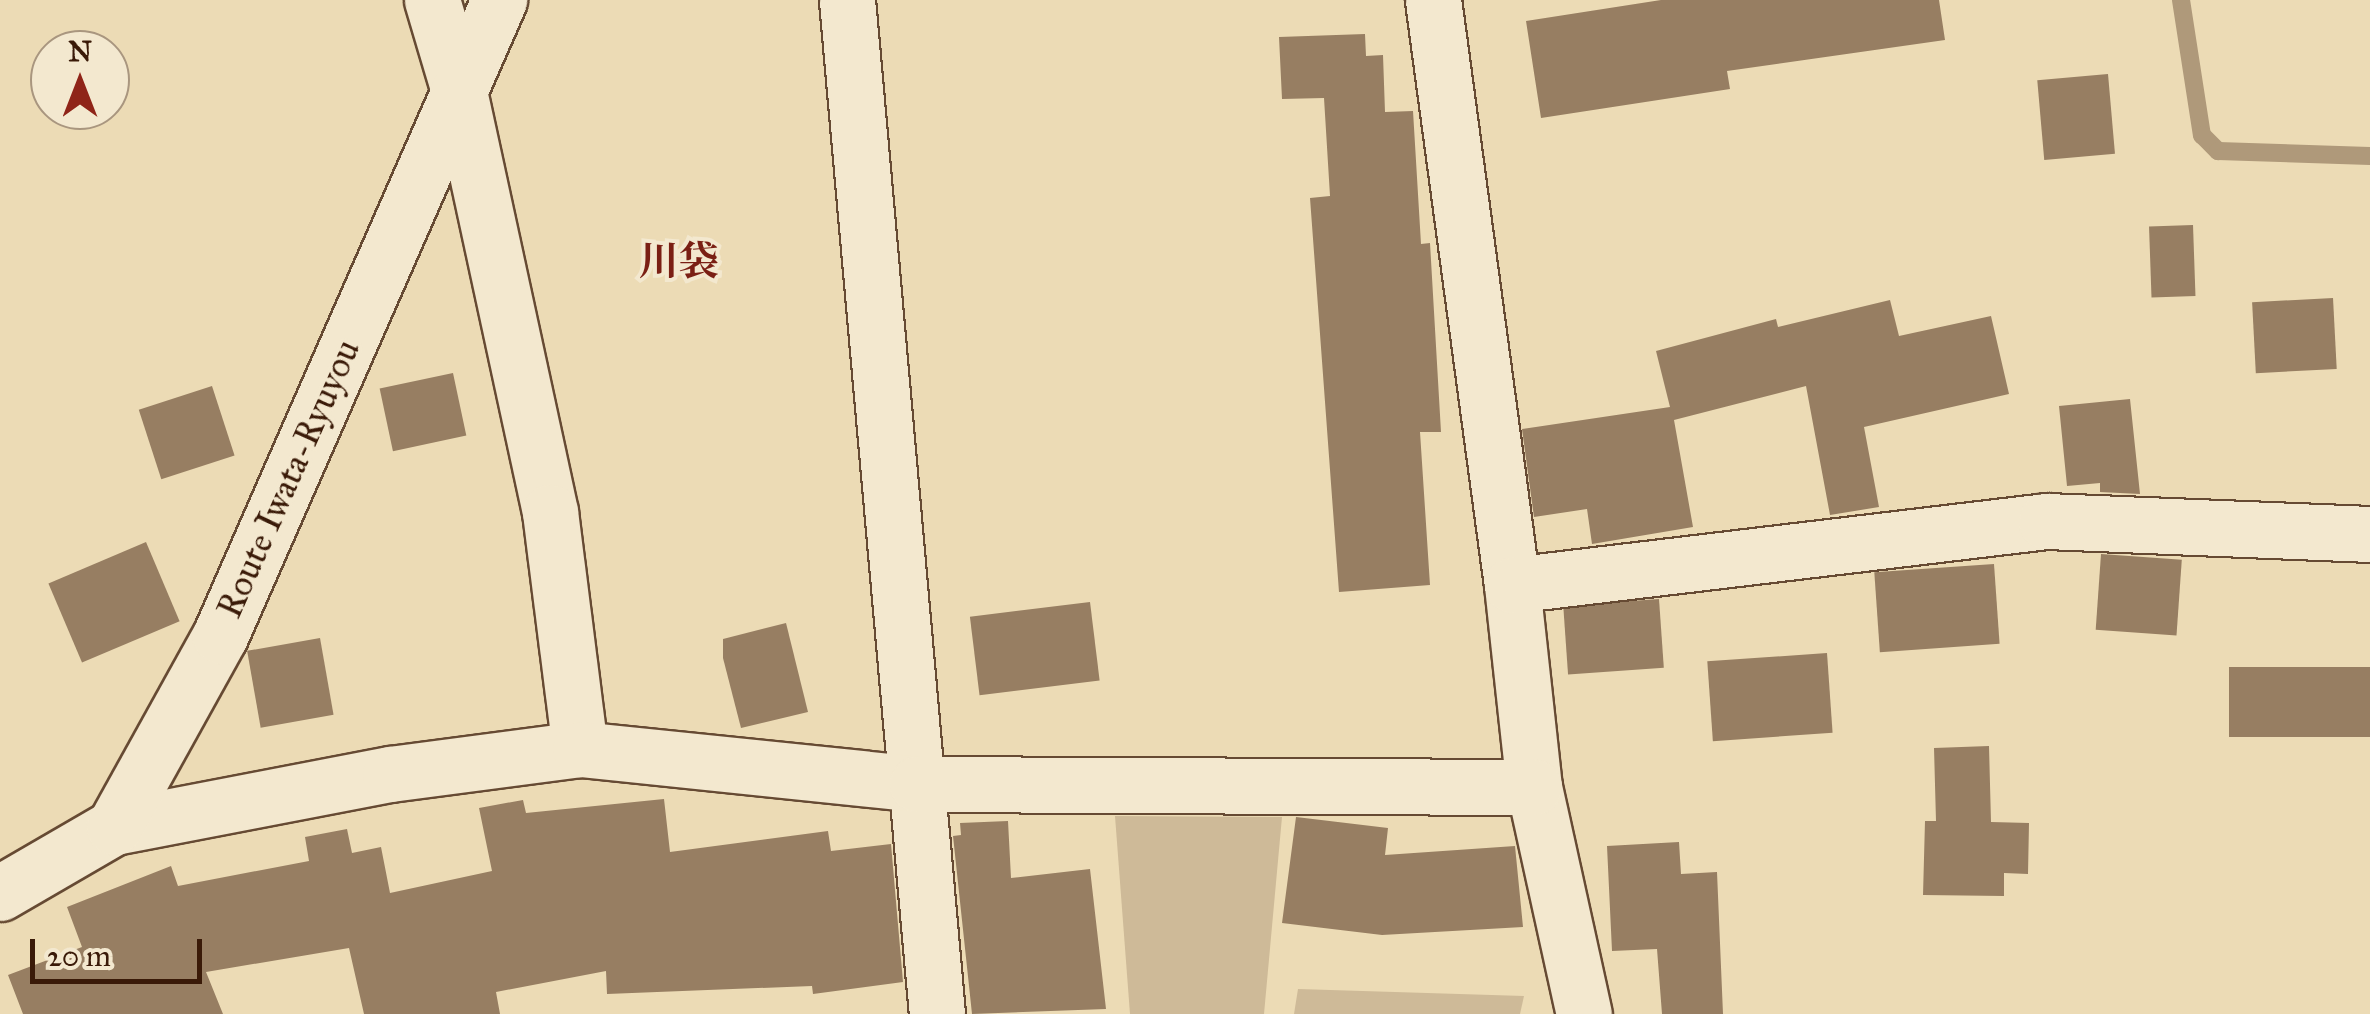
<!DOCTYPE html>
<meta charset="utf-8">
<style>
body{margin:0}
#map{position:relative;width:2370px;height:1014px;overflow:hidden;background:#ecdbb5;font-family:"IM FELL Great Primer","Noto Serif JP",serif}
div>[style]{position:absolute}
.green>*{inset:0;background:#ceba98}
.stream>*{height:18px;margin:-9px;padding:0 9px;transform-origin:9px;border-radius:9px;background:#af997a}
.building>*{inset:0;background:#977e62;transform-origin:0 0}
.roads{filter:drop-shadow(2px 0 #664a33) drop-shadow(-2px 0 #664a33) drop-shadow(0 2px #664a33) drop-shadow(0 -2px #664a33)}
.minor>*{height:55px;margin:-27.5px;padding:0 27.5px;transform-origin:27.5px;border-radius:27.5px;background:#f3e8cf}
.secondary>*{height:55px;margin:-27.5px;padding:0 27.5px;transform-origin:27.5px;border-radius:27.5px;background:#f3e8cf}
span{translate:-50% -50%;white-space:nowrap;text-align:center;line-height:1.15;-webkit-text-stroke:8px #f3e8cf;paint-order:stroke}
.street-label{font-size:35px;color:#3a1a08}
.quarter-label{font-size:40px;color:#7a1f14;font-weight:700}
.north{position:absolute;left:30px;top:30px;width:100px;height:100px;box-sizing:border-box;background:#f3e8cf;border:2px solid #a9967f;border-radius:50%;rotate:0deg;font-size:28px;font-weight:700;line-height:40px;text-align:center;color:#3a1a08}
.north::after{content:'';display:block;margin:auto;width:35px;height:45px;background:#8f2418;clip-path:polygon(50% 0,100% 100%,50% 72%,0 100%)}
.scale{position:absolute;left:30px;top:939px;width:172px;height:45px;box-sizing:border-box;border:5px solid #3a1a08;border-top:0;padding-left:12px;font-size:30px;line-height:35px;white-space:nowrap;color:#3a1a08;-webkit-text-stroke:8px #f3e8cf;paint-order:stroke}
</style>
<div id="map">
<div class="green">
<i style="clip-path:polygon(1115px 816px,1282px 817px,1264px 1014px,1130px 1014px)"></i>
<i style="clip-path:polygon(1298px 989px,1524px 996px,1520px 1014px,1294px 1014px)"></i>
</div>
<div class="stream">
<i style="left:2181px;top:0;width:137px;rotate:81.2deg"></i>
<i style="left:2202px;top:135px;width:23px;rotate:45deg"></i>
<i style="left:2218px;top:151px;width:152px;rotate:1.9deg"></i>
</div>
<div class="building">
<i style="clip-path:polygon(1661px 0,1939px 0,1945px 40px,1727px 71px,1730px 89px,1541px 118px,1526px 21px)"></i>
<i style="clip-path:polygon(1365px 34px,1366px 56px,1383px 55px,1385px 112px,1413px 111px,1421px 244px,1430px 243px,1441px 432px,1420px 432px,1430px 585px,1339px 592px,1310px 198px,1330px 196px,1324px 98px,1282px 99px,1279px 37px)"></i>
<i style="left:2108px;top:74px;width:80px;height:71px;rotate:85deg"></i>
<i style="left:2193px;top:225px;width:71px;height:44px;rotate:88deg"></i>
<i style="left:2333px;top:298px;width:71px;height:81px;rotate:87deg"></i>
<i style="clip-path:polygon(1890px 300px,1899px 336px,1991px 316px,2009px 394px,1864px 427px,1879px 507px,1830px 515px,1806px 386px,1674px 420px,1693px 527px,1592px 544px,1587px 509px,1534px 517px,1522px 429px,1670px 407px,1656px 351px,1776px 319px,1778px 327px)"></i>
<i style="left:453px;top:373px;width:64px;height:75px;rotate:78deg"></i>
<i style="left:212px;top:386px;width:73px;height:77px;rotate:72deg"></i>
<i style="clip-path:polygon(2130px 399px,2140px 494px,2100px 492px,2100px 483px,2067px 486px,2059px 406px)"></i>
<i style="left:146px;top:542px;width:86px;height:106px;rotate:67deg"></i>
<i style="left:2101px;top:554px;width:81px;height:76px;rotate:4deg"></i>
<i style="left:1994px;top:564px;width:80px;height:120px;rotate:86deg"></i>
<i style="left:1659px;top:599px;width:69px;height:96px;rotate:86deg"></i>
<i style="left:1090px;top:602px;width:79px;height:121px;rotate:83deg"></i>
<i style="clip-path:polygon(786px 623px,808px 712px,741px 728px,723px 658px,723px 639px)"></i>
<i style="left:320px;top:638px;width:78px;height:74px;rotate:80deg"></i>
<i style="left:1827px;top:653px;width:80px;height:120px;rotate:86deg"></i>
<i style="left:2370px;top:667px;width:70px;height:141px;rotate:90deg"></i>
<i style="clip-path:polygon(1989px 746px,1991px 822px,2029px 823px,2028px 874px,2004px 873px,2004px 896px,1923px 895px,1925px 821px,1936px 821px,1934px 748px)"></i>
<i style="clip-path:polygon(664px 799px,670px 852px,828px 831px,831px 851px,891px 844px,903px 982px,813px 994px,812px 986px,607px 994px,606px 971px,496px 992px,500px 1014px,364px 1014px,349px 948px,206px 972px,223px 1014px,23px 1014px,8px 975px,82px 947px,67px 907px,171px 866px,178px 886px,309px 861px,305px 837px,347px 829px,352px 853px,381px 847px,390px 893px,492px 871px,479px 808px,523px 800px,526px 813px)"></i>
<i style="clip-path:polygon(1296px 817px,1388px 828px,1385px 855px,1515px 846px,1523px 927px,1382px 935px,1282px 923px)"></i>
<i style="clip-path:polygon(1008px 821px,1011px 878px,1090px 869px,1106px 1009px,972px 1014px,953px 836px,961px 835px,960px 823px)"></i>
<i style="clip-path:polygon(1679px 842px,1681px 874px,1717px 872px,1723px 1014px,1662px 1014px,1657px 949px,1612px 951px,1607px 846px)"></i>
</div>
<div class="roads">
<div class="minor">
<i style="left:432px;top:0;width:95px;rotate:73.5deg"></i>
<i style="left:459px;top:91px;width:431px;rotate:77.8deg"></i>
<i style="left:550px;top:512px;width:239px;rotate:82.8deg"></i>
<i style="left:847px;top:0;width:1018px;rotate:84.93deg"></i>
<i style="left:1433px;top:0;width:590px;rotate:82.31deg"></i>
<i style="left:1512px;top:585px;width:203px;rotate:83.8deg"></i>
<i style="left:1534px;top:787px;width:232px;rotate:77.6deg"></i>
<i style="left:1512px;top:585px;width:538px;rotate:-6.83deg"></i>
<i style="left:2046px;top:521px;width:324px;rotate:2.3deg"></i>
<i style="left:114px;top:827px;width:281px;rotate:-10.9deg"></i>
<i style="left:390px;top:774px;width:192px;rotate:-7.5deg"></i>
<i style="left:580px;top:749px;width:339px;rotate:5.9deg"></i>
<i style="left:917px;top:784px;width:617px;rotate:0.28deg"></i>
</div>
<div class="secondary">
<i style="left:0;top:893px;width:132px;rotate:-30.1deg"></i>
<i style="left:114px;top:827px;width:218px;rotate:-61deg"></i>
<i style="left:220px;top:636px;width:695px;rotate:-66.31deg"></i>
</div>
</div>
<div class="street-label">
<span style="left:289px;top:479px;rotate:-66deg">Route Iwata-Ryuyou</span>
</div>
<div class="quarter-label">
<span style="left:679px;top:262px">川袋</span>
</div>
<div class="north">N</div>
<div class="scale">20 m</div>
</div>
